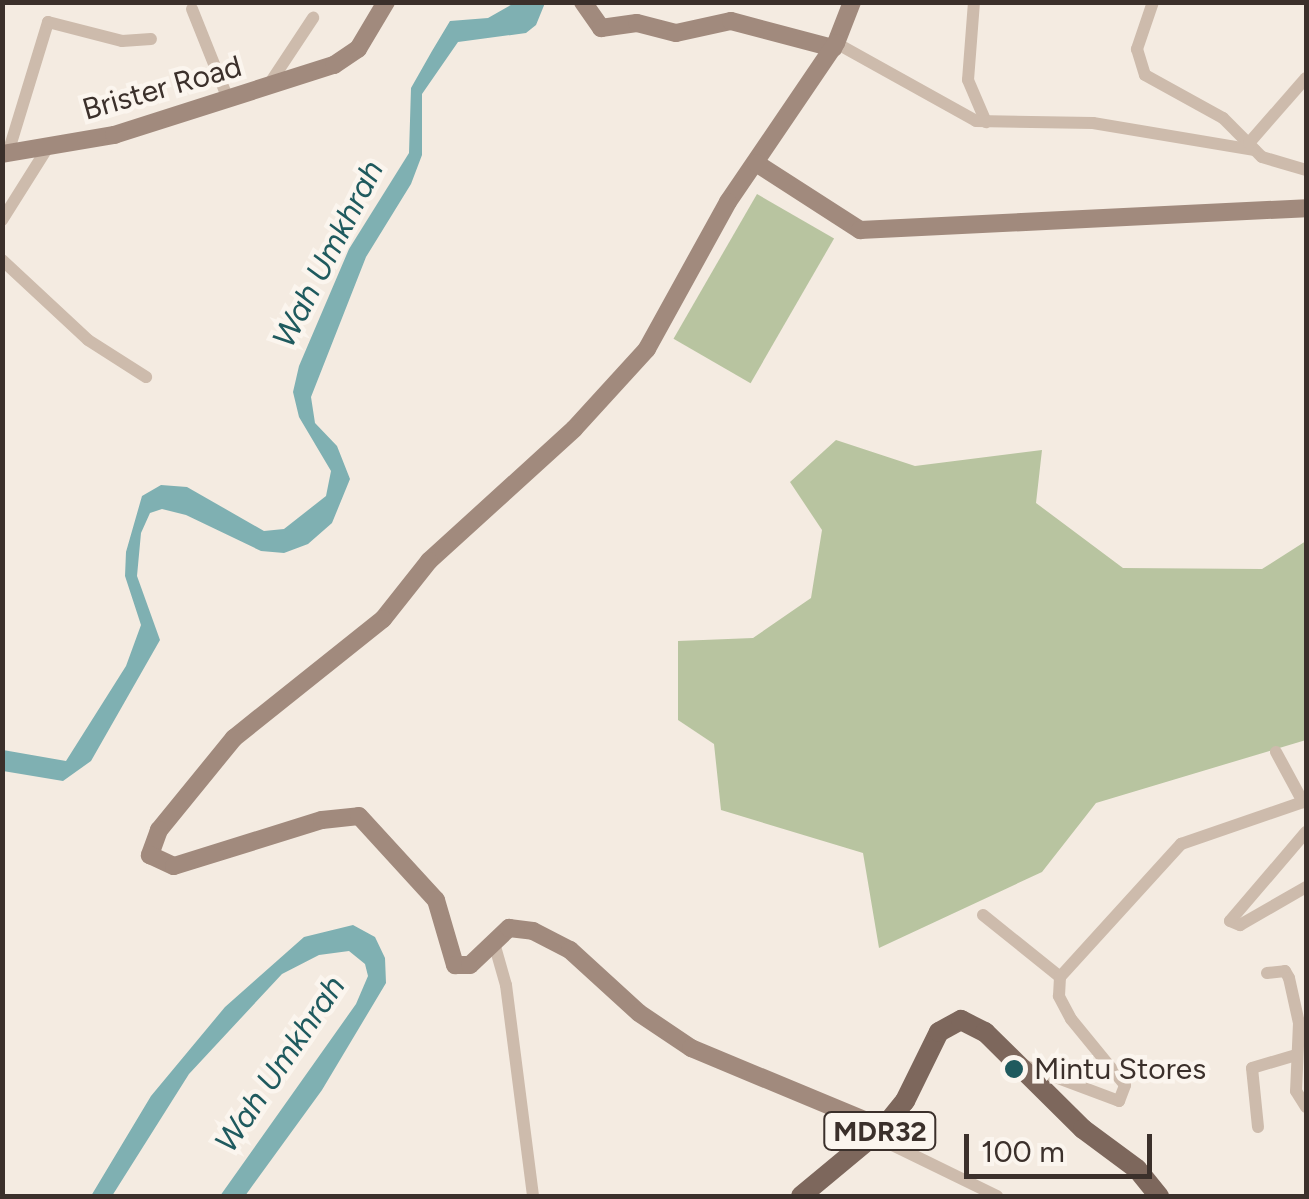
<!DOCTYPE html>
<style>
body{margin:0}
#map{position:relative;width:1309px;height:1199px;overflow:hidden;background:#f4ebe1;font-family:Figtree,sans-serif}
div>[style]{position:absolute}
.green>*{inset:0;background:#b8c4a0;transform-origin:0 0}
.water>*{inset:0;background:#7fb0b2}
.street>*{height:12px;margin:-6px;padding:0 6px;transform-origin:6px;border-radius:6px;background:#cdbbac}
.secondary>*{height:18px;margin:-9px;padding:0 9px;transform-origin:9px;border-radius:9px;background:#a18a7d}
.primary>*{height:20px;margin:-10px;padding:0 10px;transform-origin:10px;border-radius:10px;background:#7d675c}
.dots>*{width:28px;height:28px;translate:-50% -50%;box-sizing:border-box;border:5px solid #fbf5ee;border-radius:50%}
span{translate:-50% -50%;white-space:nowrap;text-align:center;line-height:1.15;-webkit-text-stroke:9px #fbf5ee;paint-order:stroke}
.shield-label span{padding:2px 8px;background:#fbf5ee;border:2px solid;border-radius:8px;-webkit-text-stroke-width:0}
.shield-label{font-size:28px;color:#3b302b;font-weight:700}
.street-label{font-size:30px;color:#3b302b}
.poi-label{font-size:30px;color:#3b302b}
.left{translate:0 -50%;text-align:left}
.water-label{font-size:32px;color:#1f5a5e;font-style:italic}
.frame{position:absolute;inset:0;border:5px solid #3b302b;pointer-events:none}
.scale{position:absolute;left:964px;top:1134px;width:188px;height:45px;box-sizing:border-box;border:5px solid #3b302b;border-top:0;padding-left:12px;font-size:30px;line-height:35px;white-space:nowrap;color:#3b302b;-webkit-text-stroke:8px #fbf5ee;paint-order:stroke}
</style>
<div id="map">
<div class="green">
<i style="left:757px;top:194px;width:89px;height:167px;rotate:30deg"></i>
<i style="clip-path:polygon(836px 440px,915px 466px,1042px 450px,1036px 503px,1123px 568px,1262px 569px,1306px 541px,1306px 740px,1096px 803px,1042px 872px,879px 948px,863px 853px,721px 810px,714px 744px,678px 720px,678px 641px,753px 638px,811px 598px,822px 530px,790px 482px)"></i>
</div>
<div class="water">
<i style="clip-path:polygon(516px 2px,545px 3px,536px 25px,526px 33px,458px 42px,422px 94px,422px 155px,411px 184px,366px 257px,311px 397px,315px 423px,337px 446px,350px 479px,332px 523px,308px 544px,284px 553px,261px 551px,186px 515px,162px 509px,150px 513px,141px 533px,137px 576px,160px 640px,91px 761px,63px 781px,3px 771px,3px 750px,66px 761px,126px 666px,141px 625px,125px 576px,126px 552px,142px 496px,161px 485px,187px 487px,264px 531px,284px 529px,326px 496px,331px 471px,299px 417px,293px 392px,299px 366px,349px 249px,409px 153px,411px 88px,432px 51px,450px 21px,488px 18px)"></i>
<i style="clip-path:polygon(353px 925px,375px 937px,385px 958px,386px 983px,322px 1090px,245px 1196px,220px 1196px,356px 1004px,368px 976px,365px 964px,349px 951px,319px 955px,282px 974px,189px 1074px,112px 1196px,91px 1196px,151px 1096px,225px 1007px,304px 937px)"></i>
</div>
<div class="street">
<i style="left:974px;top:2px;width:78px;rotate:94.4deg"></i>
<i style="left:968px;top:80px;width:46px;rotate:66.8deg"></i>
<i style="left:1153px;top:2px;width:50px;rotate:108.8deg"></i>
<i style="left:1137px;top:49px;width:27px;rotate:73deg"></i>
<i style="left:1145px;top:75px;width:89px;rotate:28.9deg"></i>
<i style="left:1223px;top:118px;width:55px;rotate:45deg"></i>
<i style="left:1262px;top:157px;width:46px;rotate:16.5deg"></i>
<i style="left:192px;top:9px;width:97px;rotate:68.2deg"></i>
<i style="left:836px;top:43px;width:160px;rotate:29.1deg"></i>
<i style="left:976px;top:121px;width:117px;rotate:1deg"></i>
<i style="left:1093px;top:123px;width:164px;rotate:9.5deg"></i>
<i style="left:268px;top:86px;width:82px;rotate:-56.5deg"></i>
<i style="left:1249px;top:143px;width:86px;rotate:-48.8deg"></i>
<i style="left:8px;top:153px;width:137px;rotate:-73deg"></i>
<i style="left:48px;top:22px;width:76px;rotate:14.4deg"></i>
<i style="left:122px;top:41px;width:29px;rotate:-4deg"></i>
<i style="left:2px;top:220px;width:86px;rotate:-57.8deg"></i>
<i style="left:2px;top:260px;width:117px;rotate:42.9deg"></i>
<i style="left:88px;top:340px;width:69px;rotate:32.5deg"></i>
<i style="left:1276px;top:752px;width:57px;rotate:61.6deg"></i>
<i style="left:1306px;top:832px;width:117px;rotate:130.5deg"></i>
<i style="left:1230px;top:921px;width:11px;rotate:22deg"></i>
<i style="left:1240px;top:925px;width:76px;rotate:-29.9deg"></i>
<i style="left:983px;top:915px;width:99px;rotate:38.8deg"></i>
<i style="left:494px;top:943px;width:44px;rotate:74.1deg"></i>
<i style="left:506px;top:985px;width:213px;rotate:82.7deg"></i>
<i style="left:1267px;top:973px;width:18px;rotate:-6deg"></i>
<i style="left:1285px;top:971px;width:8px;rotate:60deg"></i>
<i style="left:1289px;top:978px;width:46px;rotate:77.5deg"></i>
<i style="left:1299px;top:1023px;width:68px;rotate:92.5deg"></i>
<i style="left:1296px;top:1091px;width:19px;rotate:58deg"></i>
<i style="left:1018px;top:1063px;width:108px;rotate:20.6deg"></i>
<i style="left:1119px;top:1101px;width:17px;rotate:-69deg"></i>
<i style="left:1125px;top:1085px;width:85px;rotate:-129.3deg"></i>
<i style="left:1071px;top:1019px;width:26px;rotate:-118deg"></i>
<i style="left:1059px;top:996px;width:19px;rotate:-87deg"></i>
<i style="left:1060px;top:977px;width:180px;rotate:-47.7deg"></i>
<i style="left:1181px;top:844px;width:132px;rotate:-19deg"></i>
<i style="left:1258px;top:1127px;width:59px;rotate:-95.8deg"></i>
<i style="left:1252px;top:1068px;width:46px;rotate:-16.5deg"></i>
<i style="left:874px;top:1136px;width:137px;rotate:26deg"></i>
</div>
<div class="secondary">
<i style="left:583px;top:2px;width:32px;rotate:55deg"></i>
<i style="left:601px;top:28px;width:36px;rotate:-8deg"></i>
<i style="left:637px;top:23px;width:40px;rotate:14.4deg"></i>
<i style="left:676px;top:33px;width:56px;rotate:-12.3deg"></i>
<i style="left:731px;top:21px;width:106px;rotate:14.8deg"></i>
<i style="left:852px;top:2px;width:44px;rotate:111.3deg"></i>
<i style="left:836px;top:43px;width:192px;rotate:124.2deg"></i>
<i style="left:728px;top:202px;width:168px;rotate:118.9deg"></i>
<i style="left:647px;top:349px;width:108px;rotate:132.4deg"></i>
<i style="left:574px;top:429px;width:196px;rotate:137.7deg"></i>
<i style="left:429px;top:561px;width:74px;rotate:128.4deg"></i>
<i style="left:383px;top:619px;width:191px;rotate:141.4deg"></i>
<i style="left:234px;top:738px;width:119px;rotate:129.2deg"></i>
<i style="left:159px;top:830px;width:27px;rotate:110deg"></i>
<i style="left:150px;top:855px;width:26px;rotate:25deg"></i>
<i style="left:174px;top:866px;width:155px;rotate:-17.3deg"></i>
<i style="left:322px;top:820px;width:37px;rotate:-6deg"></i>
<i style="left:359px;top:816px;width:114px;rotate:47.5deg"></i>
<i style="left:436px;top:900px;width:68px;rotate:73.7deg"></i>
<i style="left:455px;top:965px;width:15px"></i>
<i style="left:470px;top:965px;width:54px;rotate:-43.5deg"></i>
<i style="left:509px;top:928px;width:24px;rotate:7deg"></i>
<i style="left:533px;top:931px;width:42px;rotate:27.2deg"></i>
<i style="left:570px;top:950px;width:93px;rotate:42.4deg"></i>
<i style="left:639px;top:1013px;width:63px;rotate:33.9deg"></i>
<i style="left:691px;top:1048px;width:208px;rotate:22.6deg"></i>
<i style="left:2px;top:154px;width:114px;rotate:-9.6deg"></i>
<i style="left:114px;top:135px;width:231px;rotate:-17.7deg"></i>
<i style="left:334px;top:65px;width:29px;rotate:-34deg"></i>
<i style="left:358px;top:49px;width:55px;rotate:-59.2deg"></i>
<i style="left:756px;top:163px;width:124px;rotate:32.8deg"></i>
<i style="left:860px;top:230px;width:447px;rotate:-2.8deg"></i>
</div>
<div class="primary">
<i style="left:801px;top:1196px;width:107px;rotate:-39.7deg"></i>
<i style="left:883px;top:1128px;width:35px;rotate:-51deg"></i>
<i style="left:905px;top:1101px;width:77px;rotate:-63.8deg"></i>
<i style="left:939px;top:1032px;width:25px;rotate:-29deg"></i>
<i style="left:961px;top:1020px;width:27px;rotate:27deg"></i>
<i style="left:985px;top:1032px;width:138px;rotate:44.7deg"></i>
<i style="left:1083px;top:1129px;width:67px;rotate:36.5deg"></i>
<i style="left:1137px;top:1169px;width:35px;rotate:51deg"></i>
</div>
<div class="dots">
<i style="left:1014px;top:1069px;background:#1f5a5e"></i>
</div>
<div class="shield-label">
<span style="left:880px;top:1131px">MDR32</span>
</div>
<div class="street-label">
<span style="left:162px;top:88px;rotate:-16deg">Brister Road</span>
</div>
<div class="poi-label">
<span class="left" style="left:1034px;top:1069px">Mintu Stores</span>
</div>
<div class="water-label">
<span style="left:328px;top:254px;rotate:-63deg">Wah Umkhrah</span>
<span style="left:280px;top:1064px;rotate:-56deg">Wah Umkhrah</span>
</div>
<div class="frame"></div>
<div class="scale">100 m</div>
</div>
